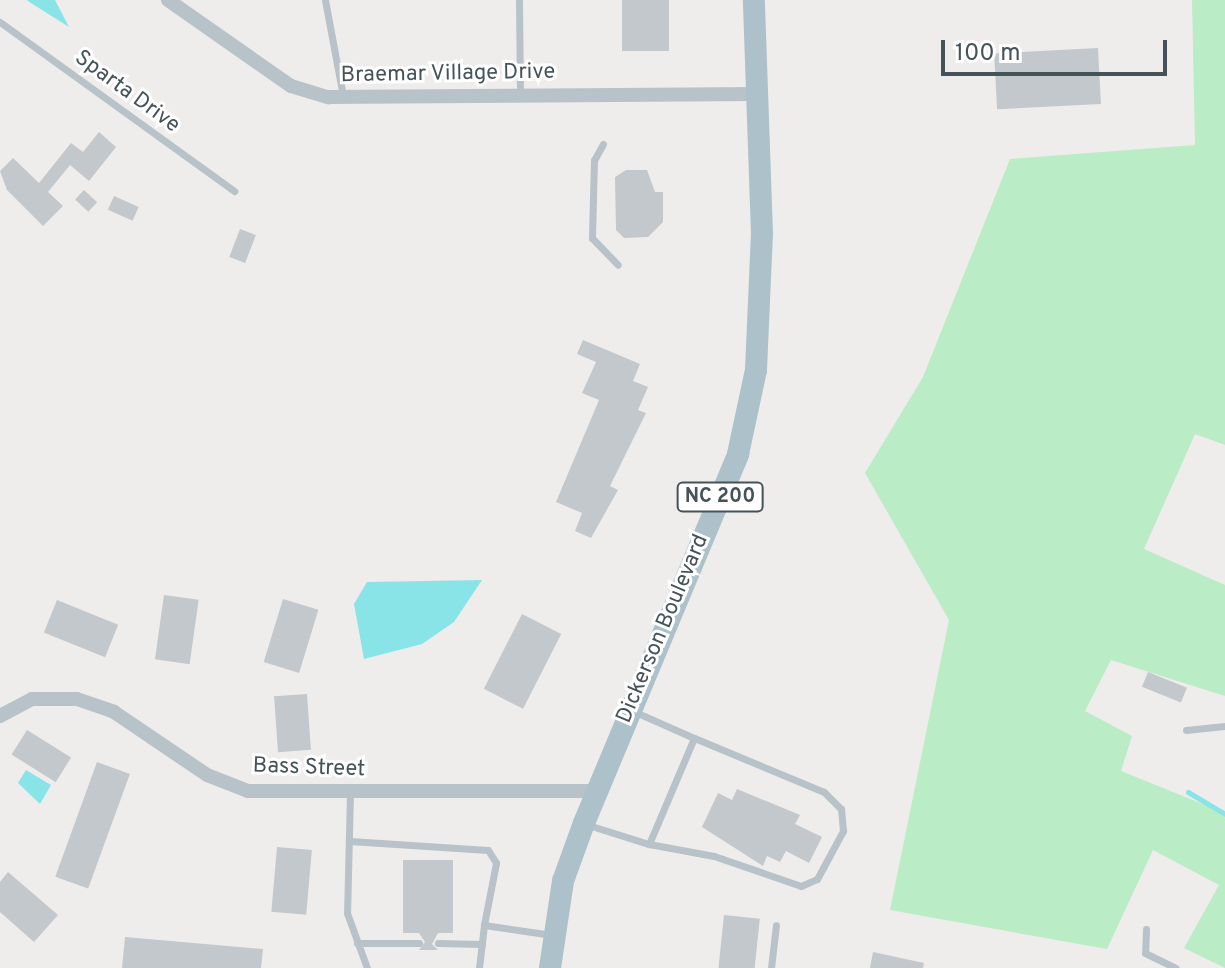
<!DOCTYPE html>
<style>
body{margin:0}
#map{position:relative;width:1225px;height:968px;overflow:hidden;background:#efecec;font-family:Overpass,sans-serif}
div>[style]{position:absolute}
.green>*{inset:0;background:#baecc5}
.water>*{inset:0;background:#89e4e8}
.stream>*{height:5px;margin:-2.5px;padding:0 2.5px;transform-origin:2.5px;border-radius:2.5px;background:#89e4e8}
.building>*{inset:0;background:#c3c8cc;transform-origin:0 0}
.service>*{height:7px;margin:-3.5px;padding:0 3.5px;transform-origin:3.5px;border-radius:3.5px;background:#b7c3c8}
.minor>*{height:14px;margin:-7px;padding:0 7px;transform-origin:7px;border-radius:7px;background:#b7c3c8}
.primary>*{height:22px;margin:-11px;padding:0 11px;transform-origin:11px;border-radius:11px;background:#acc1ca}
span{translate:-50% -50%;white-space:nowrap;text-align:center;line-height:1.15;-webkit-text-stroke:6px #fff;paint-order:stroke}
.shield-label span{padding:2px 6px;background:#fff;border:2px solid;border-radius:6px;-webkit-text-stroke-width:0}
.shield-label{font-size:20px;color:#455358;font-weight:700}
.street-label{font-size:22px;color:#455358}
.scale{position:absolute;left:941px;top:40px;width:226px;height:36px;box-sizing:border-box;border:4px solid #455358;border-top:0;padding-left:10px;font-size:24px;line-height:28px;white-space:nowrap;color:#455358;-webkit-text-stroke:6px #fff;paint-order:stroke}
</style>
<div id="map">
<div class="green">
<i style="clip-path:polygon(1192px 0,1225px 0,1225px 445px,1195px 434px,1144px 549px,1225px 585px,1225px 696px,1111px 660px,1085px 711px,1132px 736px,1121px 771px,1225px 813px,1225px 968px,1184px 948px,1219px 885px,1153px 850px,1107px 949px,890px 910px,949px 620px,865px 473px,923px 377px,1010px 159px,1195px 145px)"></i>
</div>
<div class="water">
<i style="clip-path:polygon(27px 0,55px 0,69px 27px,31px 3px)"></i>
<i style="clip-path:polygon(482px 580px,454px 622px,422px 644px,364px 659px,354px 604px,367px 582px)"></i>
<i style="clip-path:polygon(26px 770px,51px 785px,40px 804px,18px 783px)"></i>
</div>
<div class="stream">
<i style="left:1188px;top:792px;width:43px;rotate:30.7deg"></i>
</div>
<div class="building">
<i style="left:622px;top:0;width:47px;height:51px"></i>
<i style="left:1098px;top:48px;width:56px;height:104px;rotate:87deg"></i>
<i style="clip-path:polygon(99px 132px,116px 147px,89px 181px,70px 165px,48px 192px,63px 206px,43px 226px,7px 190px,0 171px,13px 158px,39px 183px,71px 143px,83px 152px)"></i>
<i style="clip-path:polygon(626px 170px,647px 170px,655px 192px,663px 192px,663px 222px,648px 237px,624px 238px,616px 230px,615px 177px)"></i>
<i style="left:84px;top:190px;width:18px;height:13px;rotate:43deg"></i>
<i style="left:114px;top:196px;width:27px;height:15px;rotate:24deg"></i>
<i style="left:240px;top:229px;width:17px;height:30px;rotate:21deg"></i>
<i style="clip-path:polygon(583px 340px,640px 364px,633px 381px,648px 387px,638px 410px,646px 413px,610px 486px,618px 490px,591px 538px,575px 531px,582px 513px,556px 502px,599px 400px,582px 393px,596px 362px,577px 354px)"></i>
<i style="left:164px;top:595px;width:35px;height:65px;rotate:8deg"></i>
<i style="left:283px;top:599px;width:37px;height:66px;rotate:17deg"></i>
<i style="left:57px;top:600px;width:66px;height:35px;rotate:22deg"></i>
<i style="left:522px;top:614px;width:44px;height:84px;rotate:27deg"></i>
<i style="left:1148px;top:672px;width:42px;height:16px;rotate:22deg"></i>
<i style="left:307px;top:694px;width:56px;height:33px;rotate:86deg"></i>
<i style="left:27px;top:730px;width:52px;height:29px;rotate:32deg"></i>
<i style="left:97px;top:762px;width:35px;height:122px;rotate:20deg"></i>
<i style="clip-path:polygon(737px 789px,800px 815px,795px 824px,822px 837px,809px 863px,786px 851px,780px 862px,767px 856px,763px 866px,702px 827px,718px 793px,732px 800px)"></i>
<i style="left:277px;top:847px;width:35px;height:65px;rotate:5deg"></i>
<i style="clip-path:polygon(403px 860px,453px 860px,453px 933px,438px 933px,432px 944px,438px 950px,419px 950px,425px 942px,419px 933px,403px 933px)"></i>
<i style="clip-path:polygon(8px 872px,58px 915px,34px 942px,0 912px,0 882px)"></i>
<i style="left:724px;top:915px;width:36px;height:53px;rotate:6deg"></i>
<i style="clip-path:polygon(125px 937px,263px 949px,261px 968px,122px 968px)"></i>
<i style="clip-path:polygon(873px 952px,924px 963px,923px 968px,870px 968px)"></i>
</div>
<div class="service">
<i style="left:325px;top:0;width:98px;rotate:79.4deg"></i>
<i style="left:519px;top:0;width:95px;rotate:89.4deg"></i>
<i style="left:0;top:22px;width:289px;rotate:35.8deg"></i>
<i style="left:603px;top:144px;width:18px;rotate:119deg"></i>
<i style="left:594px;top:160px;width:78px;rotate:91.5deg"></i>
<i style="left:592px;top:238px;width:37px;rotate:46deg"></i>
<i style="left:1186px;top:730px;width:39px;rotate:-6deg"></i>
<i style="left:350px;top:793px;width:120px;rotate:91.4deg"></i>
<i style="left:347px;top:913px;width:59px;rotate:70deg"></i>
<i style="left:585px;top:824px;width:67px;rotate:17.4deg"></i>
<i style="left:649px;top:844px;width:115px;rotate:-67deg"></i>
<i style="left:694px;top:738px;width:67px;rotate:-156.1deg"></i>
<i style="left:350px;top:841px;width:138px;rotate:3.7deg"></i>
<i style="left:488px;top:850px;width:15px;rotate:58deg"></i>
<i style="left:496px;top:863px;width:63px;rotate:101deg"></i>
<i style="left:649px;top:844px;width:66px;rotate:10.5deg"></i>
<i style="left:714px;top:856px;width:92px;rotate:19deg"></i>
<i style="left:801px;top:886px;width:17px;rotate:-24deg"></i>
<i style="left:817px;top:879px;width:55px;rotate:-61.6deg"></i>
<i style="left:843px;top:831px;width:22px;rotate:-95deg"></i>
<i style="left:841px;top:809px;width:24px;rotate:-135deg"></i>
<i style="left:824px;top:792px;width:141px;rotate:-157.4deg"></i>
<i style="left:1146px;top:929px;width:24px;rotate:92deg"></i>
<i style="left:1145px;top:953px;width:34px;rotate:26deg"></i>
<i style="left:357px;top:943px;width:62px"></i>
<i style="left:438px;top:943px;width:44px;rotate:1.3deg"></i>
<i style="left:479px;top:968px;width:43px;rotate:-83.4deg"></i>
<i style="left:484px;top:925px;width:69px;rotate:8.4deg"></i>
<i style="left:771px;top:968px;width:43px;rotate:-83.4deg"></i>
</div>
<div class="minor">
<i style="left:168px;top:0;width:150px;rotate:35deg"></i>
<i style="left:291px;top:86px;width:39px;rotate:17deg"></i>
<i style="left:328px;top:97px;width:429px;rotate:-0.4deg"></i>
<i style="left:0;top:716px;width:36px;rotate:-28deg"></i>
<i style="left:32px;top:699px;width:45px"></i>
<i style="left:77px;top:699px;width:39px;rotate:19deg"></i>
<i style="left:114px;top:712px;width:112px;rotate:34.1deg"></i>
<i style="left:207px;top:775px;width:44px;rotate:21.3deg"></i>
<i style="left:248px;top:791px;width:348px"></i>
</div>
<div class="primary">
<i style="left:550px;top:968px;width:88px;rotate:-81.5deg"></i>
<i style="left:563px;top:881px;width:62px;rotate:-70.1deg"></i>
<i style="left:584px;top:823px;width:400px;rotate:-67.3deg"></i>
<i style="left:738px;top:454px;width:86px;rotate:-77.9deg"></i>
<i style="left:756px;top:370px;width:136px;rotate:-87.5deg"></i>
<i style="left:762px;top:234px;width:234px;rotate:-92deg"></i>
</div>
<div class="shield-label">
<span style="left:720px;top:497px">NC 200</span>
</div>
<div class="street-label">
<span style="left:448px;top:74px;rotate:-1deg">Braemar Village Drive</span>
<span style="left:127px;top:92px;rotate:36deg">Sparta Drive</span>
<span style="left:663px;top:629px;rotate:-67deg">Dickerson Boulevard</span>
<span style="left:309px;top:768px;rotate:2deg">Bass Street</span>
</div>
<div class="scale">100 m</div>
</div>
